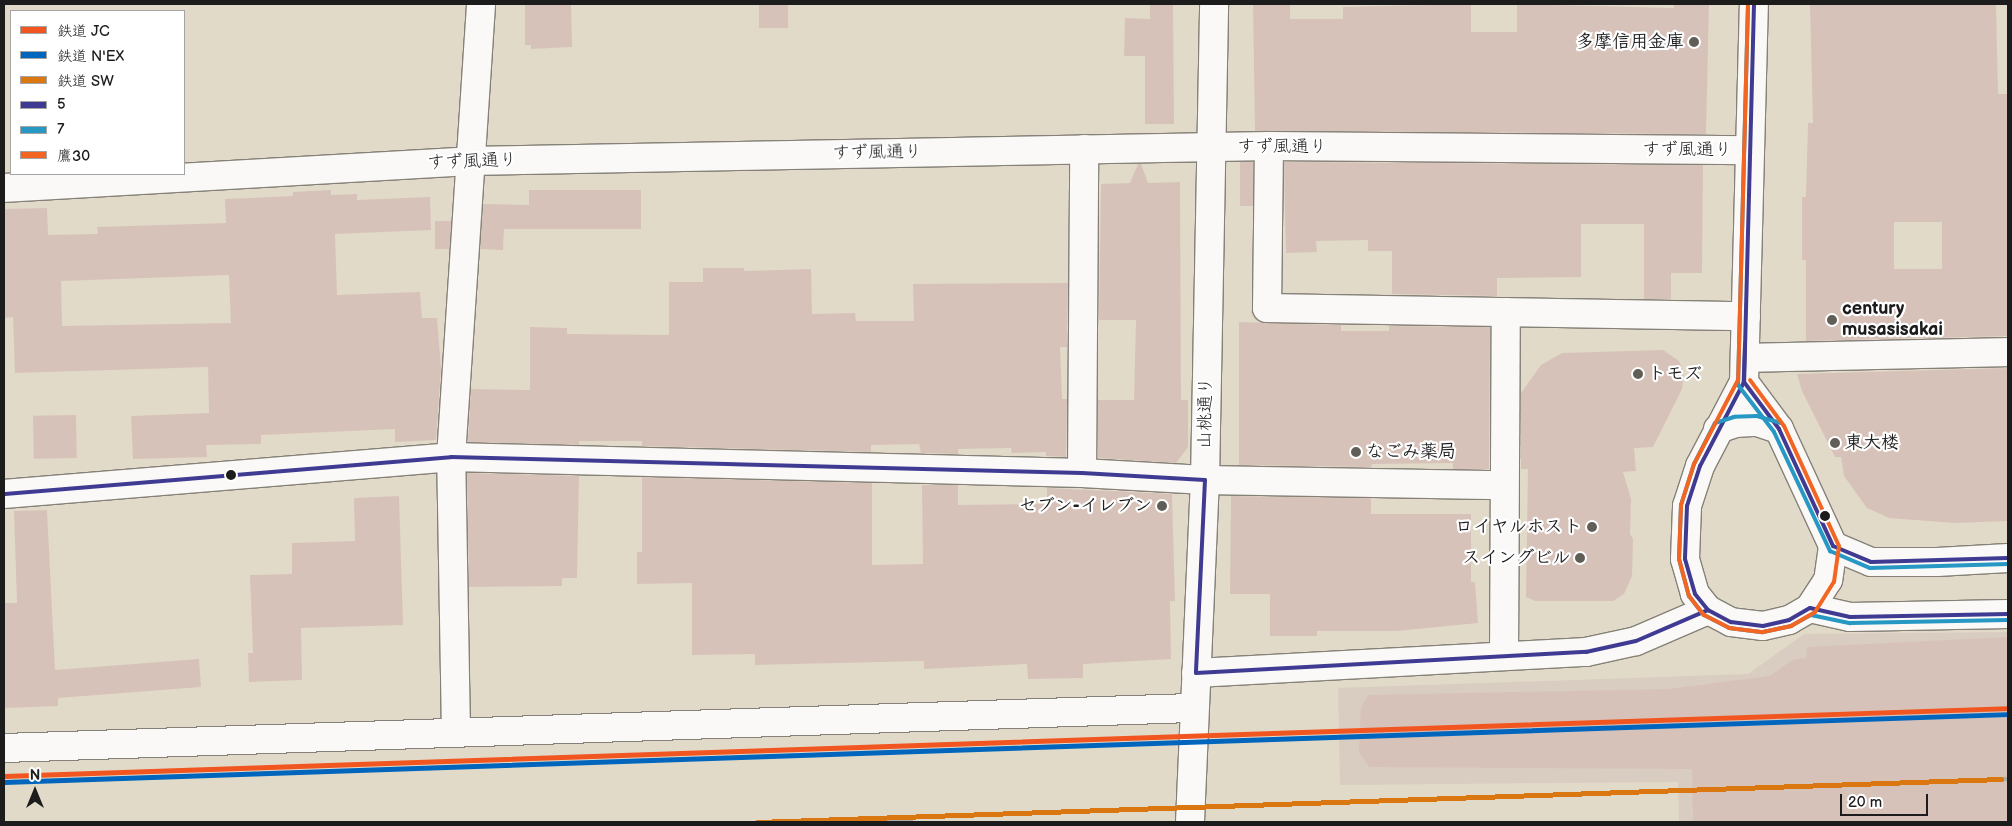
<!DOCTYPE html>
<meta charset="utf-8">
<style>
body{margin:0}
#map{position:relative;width:2012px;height:826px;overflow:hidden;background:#e2dac8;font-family:"Balsamiq Sans","Klee One",sans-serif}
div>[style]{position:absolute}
.industrial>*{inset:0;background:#d9ccc1}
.building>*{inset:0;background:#d7c2b9;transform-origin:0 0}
.roads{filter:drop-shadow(1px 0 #858178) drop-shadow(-1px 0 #858178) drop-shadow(0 1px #858178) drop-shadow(0 -1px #858178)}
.minor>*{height:28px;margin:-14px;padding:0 14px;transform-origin:14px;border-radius:14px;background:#fbf9f7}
.tertiary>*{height:28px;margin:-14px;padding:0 14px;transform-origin:14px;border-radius:14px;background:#fbf9f7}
.rail>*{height:4px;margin:-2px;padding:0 2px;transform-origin:2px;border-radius:2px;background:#adaca9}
.bus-1>*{height:4px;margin:-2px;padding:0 2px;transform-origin:2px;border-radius:2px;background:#403b92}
.bus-2>*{height:4px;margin:-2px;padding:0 2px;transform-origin:2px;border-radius:2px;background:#2698c3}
.bus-3>*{height:4px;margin:-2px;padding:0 2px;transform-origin:2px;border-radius:2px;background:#f26522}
.rail-1>*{height:5px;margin:-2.5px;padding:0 2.5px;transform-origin:2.5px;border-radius:2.5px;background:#f15620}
.rail-2>*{height:5px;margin:-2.5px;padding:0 2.5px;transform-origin:2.5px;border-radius:2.5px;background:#0065bd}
.rail-3>*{height:5px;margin:-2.5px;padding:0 2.5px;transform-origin:2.5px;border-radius:2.5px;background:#da7710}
.dots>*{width:14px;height:14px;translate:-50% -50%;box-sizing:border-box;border:2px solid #fff;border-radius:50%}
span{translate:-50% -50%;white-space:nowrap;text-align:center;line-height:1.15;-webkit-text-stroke:4.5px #fff;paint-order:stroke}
.poi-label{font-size:18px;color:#1c1c1c;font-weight:700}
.right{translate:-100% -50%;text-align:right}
.left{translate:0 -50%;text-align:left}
.street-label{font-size:18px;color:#1c1c1c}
.frame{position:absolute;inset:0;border:5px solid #1c1c1c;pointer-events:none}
.legend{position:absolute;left:10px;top:10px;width:175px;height:165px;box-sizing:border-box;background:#fff;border:1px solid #a4a4a4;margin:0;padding:6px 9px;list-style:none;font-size:15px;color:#1c1c1c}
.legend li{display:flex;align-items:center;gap:10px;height:25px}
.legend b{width:25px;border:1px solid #a4a4a4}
.north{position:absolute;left:10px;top:766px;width:50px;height:50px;-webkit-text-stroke:4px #fff;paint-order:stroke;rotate:0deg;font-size:14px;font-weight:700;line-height:20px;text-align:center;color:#1c1c1c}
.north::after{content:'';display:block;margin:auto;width:18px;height:22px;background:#1c1c1c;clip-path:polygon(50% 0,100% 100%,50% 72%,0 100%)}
.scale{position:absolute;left:1840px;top:794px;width:88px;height:22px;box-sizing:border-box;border:2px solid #1c1c1c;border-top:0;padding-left:6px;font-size:15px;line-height:18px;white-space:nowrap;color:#1c1c1c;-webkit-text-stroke:4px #fff;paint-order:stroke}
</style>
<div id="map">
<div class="industrial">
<i style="clip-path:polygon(2008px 632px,2008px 822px,1679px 822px,1678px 782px,1340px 785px,1338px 688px,1748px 674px,1804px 634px)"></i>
</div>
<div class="building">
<i style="clip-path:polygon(525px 4px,571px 4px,572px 47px,531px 49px,531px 45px,525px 45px)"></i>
<i style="left:759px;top:4px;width:29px;height:24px"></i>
<i style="clip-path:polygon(1150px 4px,1173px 4px,1174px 124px,1145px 124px,1145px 56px,1124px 56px,1125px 18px,1150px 19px)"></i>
<i style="clip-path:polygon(1253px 4px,1290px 4px,1290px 19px,1343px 19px,1343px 7px,1471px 4px,1471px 32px,1517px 32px,1517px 4px,1674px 8px,1674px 4px,1709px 4px,1706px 134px,1255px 131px)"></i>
<i style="clip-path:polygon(evenodd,1810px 4px,1996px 4px,1998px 94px,2008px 94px,2008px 336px,1806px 341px,1806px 260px,1802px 260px,1802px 197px,1806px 197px,1808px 123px,1813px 123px,1810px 4px,1894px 222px,1942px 222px,1942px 269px,1894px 269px,1894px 222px)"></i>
<i style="left:1240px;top:162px;width:13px;height:44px"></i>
<i style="clip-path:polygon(1284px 162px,1703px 165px,1702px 273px,1671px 273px,1671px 299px,1644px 299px,1644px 224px,1581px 224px,1581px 277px,1497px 278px,1497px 296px,1392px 294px,1392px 251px,1368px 251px,1368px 240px,1316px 241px,1317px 252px,1286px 253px)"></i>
<i style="clip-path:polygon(1138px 164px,1141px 164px,1148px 183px,1180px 182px,1181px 400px,1188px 400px,1188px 447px,1176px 463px,1098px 458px,1098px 400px,1134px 400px,1136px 320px,1099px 320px,1101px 184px,1130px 183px)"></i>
<i style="clip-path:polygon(evenodd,331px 190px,331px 195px,357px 194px,357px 200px,430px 197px,431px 230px,335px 234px,337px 295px,420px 292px,422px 318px,437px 318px,441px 368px,436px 440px,395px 442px,395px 429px,261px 435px,261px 444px,206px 445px,207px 457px,133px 459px,131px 416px,209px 413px,208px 367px,15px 373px,13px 317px,4px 318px,4px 209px,47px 208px,48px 235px,98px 234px,97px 227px,226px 223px,225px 199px,293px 196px,293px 192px,331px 190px,229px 275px,231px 323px,62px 326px,61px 281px,229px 275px)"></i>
<i style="clip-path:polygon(529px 190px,641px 190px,641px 229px,504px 229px,503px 250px,480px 249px,483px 204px,529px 205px)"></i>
<i style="left:435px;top:221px;width:16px;height:28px"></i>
<i style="clip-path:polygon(703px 268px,744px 268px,744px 271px,811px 269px,812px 314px,855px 313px,856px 321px,914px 321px,913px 284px,1068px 283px,1067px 347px,1060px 347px,1062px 399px,1067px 399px,1066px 457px,1046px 456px,1046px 452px,1012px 453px,1011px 448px,958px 449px,958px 454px,921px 453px,919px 444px,871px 445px,871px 452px,642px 446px,642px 441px,579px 441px,579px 445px,468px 442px,471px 389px,530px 390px,530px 327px,567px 328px,567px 334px,669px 335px,669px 282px,703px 282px)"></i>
<i style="clip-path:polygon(1239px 322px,1341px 325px,1341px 331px,1389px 331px,1389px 326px,1490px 327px,1489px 469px,1453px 469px,1453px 463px,1372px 464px,1371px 467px,1239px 465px)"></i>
<i style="clip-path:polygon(1663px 350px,1679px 361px,1684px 373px,1682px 389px,1653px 447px,1634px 448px,1636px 471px,1623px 472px,1631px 499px,1630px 534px,1633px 539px,1632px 576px,1624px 594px,1613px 601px,1535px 601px,1526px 597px,1528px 469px,1521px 469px,1521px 393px,1541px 365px,1562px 353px)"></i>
<i style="clip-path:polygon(2008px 368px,2008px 521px,1955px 523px,1889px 518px,1867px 508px,1844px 476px,1841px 457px,1835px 457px,1802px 391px,1797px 374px)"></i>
<i style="left:76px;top:415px;width:43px;height:43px;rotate:89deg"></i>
<i style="clip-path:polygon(467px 473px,579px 476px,577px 578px,562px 578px,562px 586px,469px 587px)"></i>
<i style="clip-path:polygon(642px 477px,872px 483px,872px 565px,923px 564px,922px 485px,958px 485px,958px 505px,1047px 504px,1047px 488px,1172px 494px,1175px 601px,1170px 601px,1171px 659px,1083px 664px,1083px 678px,1028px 679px,1027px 664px,924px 669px,924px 661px,755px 665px,755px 654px,692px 655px,692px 583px,637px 584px,637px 552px,642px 552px)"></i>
<i style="clip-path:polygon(399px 496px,403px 625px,301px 628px,302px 680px,249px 682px,248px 653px,253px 653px,250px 575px,292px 574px,292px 543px,355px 541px,354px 498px)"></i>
<i style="clip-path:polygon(1231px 496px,1371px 498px,1371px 514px,1471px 514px,1471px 582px,1475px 582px,1478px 623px,1396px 631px,1317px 631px,1317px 636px,1270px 636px,1270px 594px,1230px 594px)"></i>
<i style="clip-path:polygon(47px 510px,55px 670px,199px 659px,201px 687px,58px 698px,58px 706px,4px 708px,4px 603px,17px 603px,14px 511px)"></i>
<i style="clip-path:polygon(2008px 637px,2008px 822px,1693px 822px,1692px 769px,1369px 767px,1359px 752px,1361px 708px,1368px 695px,1668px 689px,1770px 676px,1792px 660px,1806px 658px,1807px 647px)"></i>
</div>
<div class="roads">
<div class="minor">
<i style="left:1269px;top:146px;width:162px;rotate:90.7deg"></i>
<i style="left:1267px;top:308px;width:479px;rotate:1deg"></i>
<i style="left:4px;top:188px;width:466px;rotate:-3.3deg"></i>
<i style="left:469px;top:161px;width:800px;rotate:-1.07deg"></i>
<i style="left:1269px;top:146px;width:481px;rotate:0.5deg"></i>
<i style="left:1745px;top:358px;width:263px;rotate:-1.3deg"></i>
<i style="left:1082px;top:473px;width:324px;rotate:-89.6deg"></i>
<i style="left:4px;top:494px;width:449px;rotate:-4.7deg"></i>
<i style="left:451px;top:457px;width:631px;rotate:1.45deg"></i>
<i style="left:1082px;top:473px;width:123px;rotate:3.3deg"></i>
<i style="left:1205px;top:480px;width:299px;rotate:1deg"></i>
<i style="left:1833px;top:546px;width:41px;rotate:22.8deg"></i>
<i style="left:1871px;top:562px;width:66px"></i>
<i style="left:1937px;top:562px;width:71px;rotate:-3.2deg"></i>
<i style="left:1810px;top:608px;width:41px;rotate:12.7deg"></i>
<i style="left:1850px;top:617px;width:158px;rotate:-1.1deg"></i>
<i style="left:1504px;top:656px;width:344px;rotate:-89.7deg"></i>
<i style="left:1196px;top:673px;width:391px;rotate:-3.1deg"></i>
<i style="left:1586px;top:652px;width:51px;rotate:-12.4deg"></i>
<i style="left:1636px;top:641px;width:78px;rotate:-23.3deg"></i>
<i style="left:456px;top:733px;width:276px;rotate:-91deg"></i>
<i style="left:451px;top:457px;width:454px;rotate:-86.2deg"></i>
<i style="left:4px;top:748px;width:1191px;rotate:-1.93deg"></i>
</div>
<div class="tertiary">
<i style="left:1744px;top:382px;width:59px;rotate:53.3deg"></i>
<i style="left:1779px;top:429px;width:129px;rotate:65.2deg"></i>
<i style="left:1833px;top:546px;width:34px;rotate:98deg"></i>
<i style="left:1828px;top:580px;width:33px;rotate:123deg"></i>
<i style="left:1810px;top:608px;width:24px;rotate:150deg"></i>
<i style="left:1789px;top:620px;width:27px;rotate:167deg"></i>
<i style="left:1763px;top:626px;width:32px;rotate:-173deg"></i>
<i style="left:1731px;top:622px;width:26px;rotate:-152deg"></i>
<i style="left:1708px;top:610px;width:21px;rotate:-129deg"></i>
<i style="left:1695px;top:594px;width:36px;rotate:-106deg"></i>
<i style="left:1685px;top:559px;width:53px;rotate:-87.8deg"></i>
<i style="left:1687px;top:506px;width:42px;rotate:-72deg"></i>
<i style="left:1700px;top:466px;width:95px;rotate:-62.4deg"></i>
<i style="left:1744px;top:382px;width:378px;rotate:-88.5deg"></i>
<i style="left:1718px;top:429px;width:18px;rotate:-19deg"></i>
<i style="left:1735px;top:423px;width:22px;rotate:-3deg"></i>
<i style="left:1757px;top:422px;width:23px;rotate:18deg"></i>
<i style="left:1190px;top:822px;width:342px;rotate:-87.5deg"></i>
<i style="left:1205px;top:480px;width:476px;rotate:-88.9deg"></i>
</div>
</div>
<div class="rail">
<i style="left:2001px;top:779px;width:7px"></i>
<i style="left:837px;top:819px;width:75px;rotate:2.3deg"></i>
</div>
<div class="bus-1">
<i style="left:1754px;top:4px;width:378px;rotate:91.5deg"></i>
<i style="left:1744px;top:382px;width:95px;rotate:117.6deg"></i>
<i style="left:1700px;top:466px;width:42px;rotate:108deg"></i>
<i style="left:1687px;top:506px;width:53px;rotate:92.2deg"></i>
<i style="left:1685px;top:559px;width:36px;rotate:74deg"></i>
<i style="left:1695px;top:594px;width:21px;rotate:51deg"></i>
<i style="left:1708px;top:610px;width:26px;rotate:28deg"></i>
<i style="left:1731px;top:622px;width:32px;rotate:7deg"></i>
<i style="left:1763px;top:626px;width:27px;rotate:-13deg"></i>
<i style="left:1789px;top:620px;width:24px;rotate:-30deg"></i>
<i style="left:1810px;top:608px;width:41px;rotate:12.7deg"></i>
<i style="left:1850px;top:617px;width:158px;rotate:-1.1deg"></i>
<i style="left:1745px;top:344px;width:38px;rotate:92deg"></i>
<i style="left:1744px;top:382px;width:59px;rotate:53.3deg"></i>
<i style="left:1779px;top:429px;width:129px;rotate:65.2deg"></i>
<i style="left:1833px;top:546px;width:41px;rotate:22.8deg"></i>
<i style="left:1871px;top:562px;width:137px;rotate:-1.7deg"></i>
<i style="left:4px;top:494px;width:449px;rotate:-4.7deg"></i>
<i style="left:451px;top:457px;width:631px;rotate:1.45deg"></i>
<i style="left:1082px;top:473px;width:123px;rotate:3.3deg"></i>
<i style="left:1205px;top:480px;width:193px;rotate:92.7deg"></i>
<i style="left:1196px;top:673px;width:391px;rotate:-3.1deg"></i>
<i style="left:1586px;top:652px;width:51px;rotate:-12.4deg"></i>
<i style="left:1636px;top:641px;width:78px;rotate:-23.3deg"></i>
</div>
<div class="bus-2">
<i style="left:1748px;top:4px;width:381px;rotate:91.5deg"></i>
<i style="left:1738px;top:385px;width:59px;rotate:52.5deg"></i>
<i style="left:1774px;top:432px;width:132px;rotate:64.8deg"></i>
<i style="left:1830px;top:551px;width:43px;rotate:23deg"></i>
<i style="left:1870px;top:568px;width:138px;rotate:-1.7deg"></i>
<i style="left:1781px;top:423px;width:25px;rotate:-164deg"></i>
<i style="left:1757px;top:416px;width:23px;rotate:178deg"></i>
<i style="left:1734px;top:417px;width:20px;rotate:162deg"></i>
<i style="left:1715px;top:423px;width:46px;rotate:117.1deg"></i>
<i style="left:1694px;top:464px;width:43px;rotate:107.6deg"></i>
<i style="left:1681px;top:505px;width:54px;rotate:92.1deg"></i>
<i style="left:1679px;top:559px;width:38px;rotate:75deg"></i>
<i style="left:1689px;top:596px;width:24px;rotate:52deg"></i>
<i style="left:1704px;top:615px;width:28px;rotate:27deg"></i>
<i style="left:1729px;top:628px;width:34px;rotate:7deg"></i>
<i style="left:1763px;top:632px;width:29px;rotate:-12deg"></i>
<i style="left:1791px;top:626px;width:23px;rotate:-29deg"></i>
<i style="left:1811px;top:615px;width:40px;rotate:12deg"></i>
<i style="left:1850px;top:623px;width:158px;rotate:-1.1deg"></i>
</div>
<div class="bus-3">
<i style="left:1748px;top:4px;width:376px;rotate:91.5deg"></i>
<i style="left:1738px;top:380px;width:95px;rotate:117.6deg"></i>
<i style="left:1694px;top:464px;width:43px;rotate:107.6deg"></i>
<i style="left:1681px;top:505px;width:54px;rotate:92.1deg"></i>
<i style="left:1679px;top:559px;width:38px;rotate:75deg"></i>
<i style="left:1689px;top:596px;width:24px;rotate:52deg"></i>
<i style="left:1704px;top:615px;width:28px;rotate:27deg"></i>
<i style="left:1729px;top:628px;width:34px;rotate:7deg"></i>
<i style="left:1763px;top:632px;width:29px;rotate:-12deg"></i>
<i style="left:1791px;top:626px;width:28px;rotate:-30deg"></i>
<i style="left:1815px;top:612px;width:36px;rotate:-58deg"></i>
<i style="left:1834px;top:582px;width:36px;rotate:-82deg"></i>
<i style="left:1839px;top:546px;width:132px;rotate:-114.6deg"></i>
<i style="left:1784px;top:426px;width:57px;rotate:-126.5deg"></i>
</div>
<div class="rail-1">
<i style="left:4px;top:776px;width:2005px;rotate:-1.94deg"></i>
</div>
<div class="rail-2">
<i style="left:4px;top:782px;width:2005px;rotate:-1.94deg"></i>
</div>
<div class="rail-3">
<i style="left:757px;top:822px;width:1245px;rotate:-1.98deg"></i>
</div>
<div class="dots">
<i style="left:1694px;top:42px;background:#615e58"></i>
<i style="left:1832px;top:320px;background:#615e58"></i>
<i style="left:1638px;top:374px;background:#615e58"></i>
<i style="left:1835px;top:443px;background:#615e58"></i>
<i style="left:1356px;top:452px;background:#615e58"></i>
<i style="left:231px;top:475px;background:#1c1c1c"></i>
<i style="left:1162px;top:506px;background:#615e58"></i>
<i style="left:1825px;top:516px;background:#1c1c1c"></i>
<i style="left:1592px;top:527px;background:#615e58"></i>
<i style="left:1580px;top:558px;background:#615e58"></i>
</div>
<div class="poi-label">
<span class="right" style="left:1684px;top:42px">多摩信用金庫</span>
<span class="left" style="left:1842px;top:320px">century<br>musasisakai</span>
<span class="left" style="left:1648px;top:374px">トモズ</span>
<span class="left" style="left:1845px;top:443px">東大楼</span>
<span class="left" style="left:1366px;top:452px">なごみ薬局</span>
<span class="right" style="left:1152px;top:506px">セブン-イレブン</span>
<span class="right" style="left:1582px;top:527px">ロイヤルホスト</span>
<span class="right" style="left:1570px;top:558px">スイングビル</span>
</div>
<div class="street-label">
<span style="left:1282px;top:147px">すず風通り</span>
<span style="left:1687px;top:150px">すず風通り</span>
<span style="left:877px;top:153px;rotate:-1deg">すず風通り</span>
<span style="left:472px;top:162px;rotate:-2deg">すず風通り</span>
<span style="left:1206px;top:413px;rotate:-89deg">山桃通り</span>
</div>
<div class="frame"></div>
<ul class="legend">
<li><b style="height:6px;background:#f15620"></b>鉄道 JC</li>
<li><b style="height:6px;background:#0065bd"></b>鉄道 N'EX</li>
<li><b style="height:6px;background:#da7710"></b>鉄道 SW</li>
<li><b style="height:6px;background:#403b92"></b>5</li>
<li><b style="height:6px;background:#2698c3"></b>7</li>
<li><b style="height:6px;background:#f26522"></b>鷹30</li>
</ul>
<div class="north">N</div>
<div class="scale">20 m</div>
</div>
